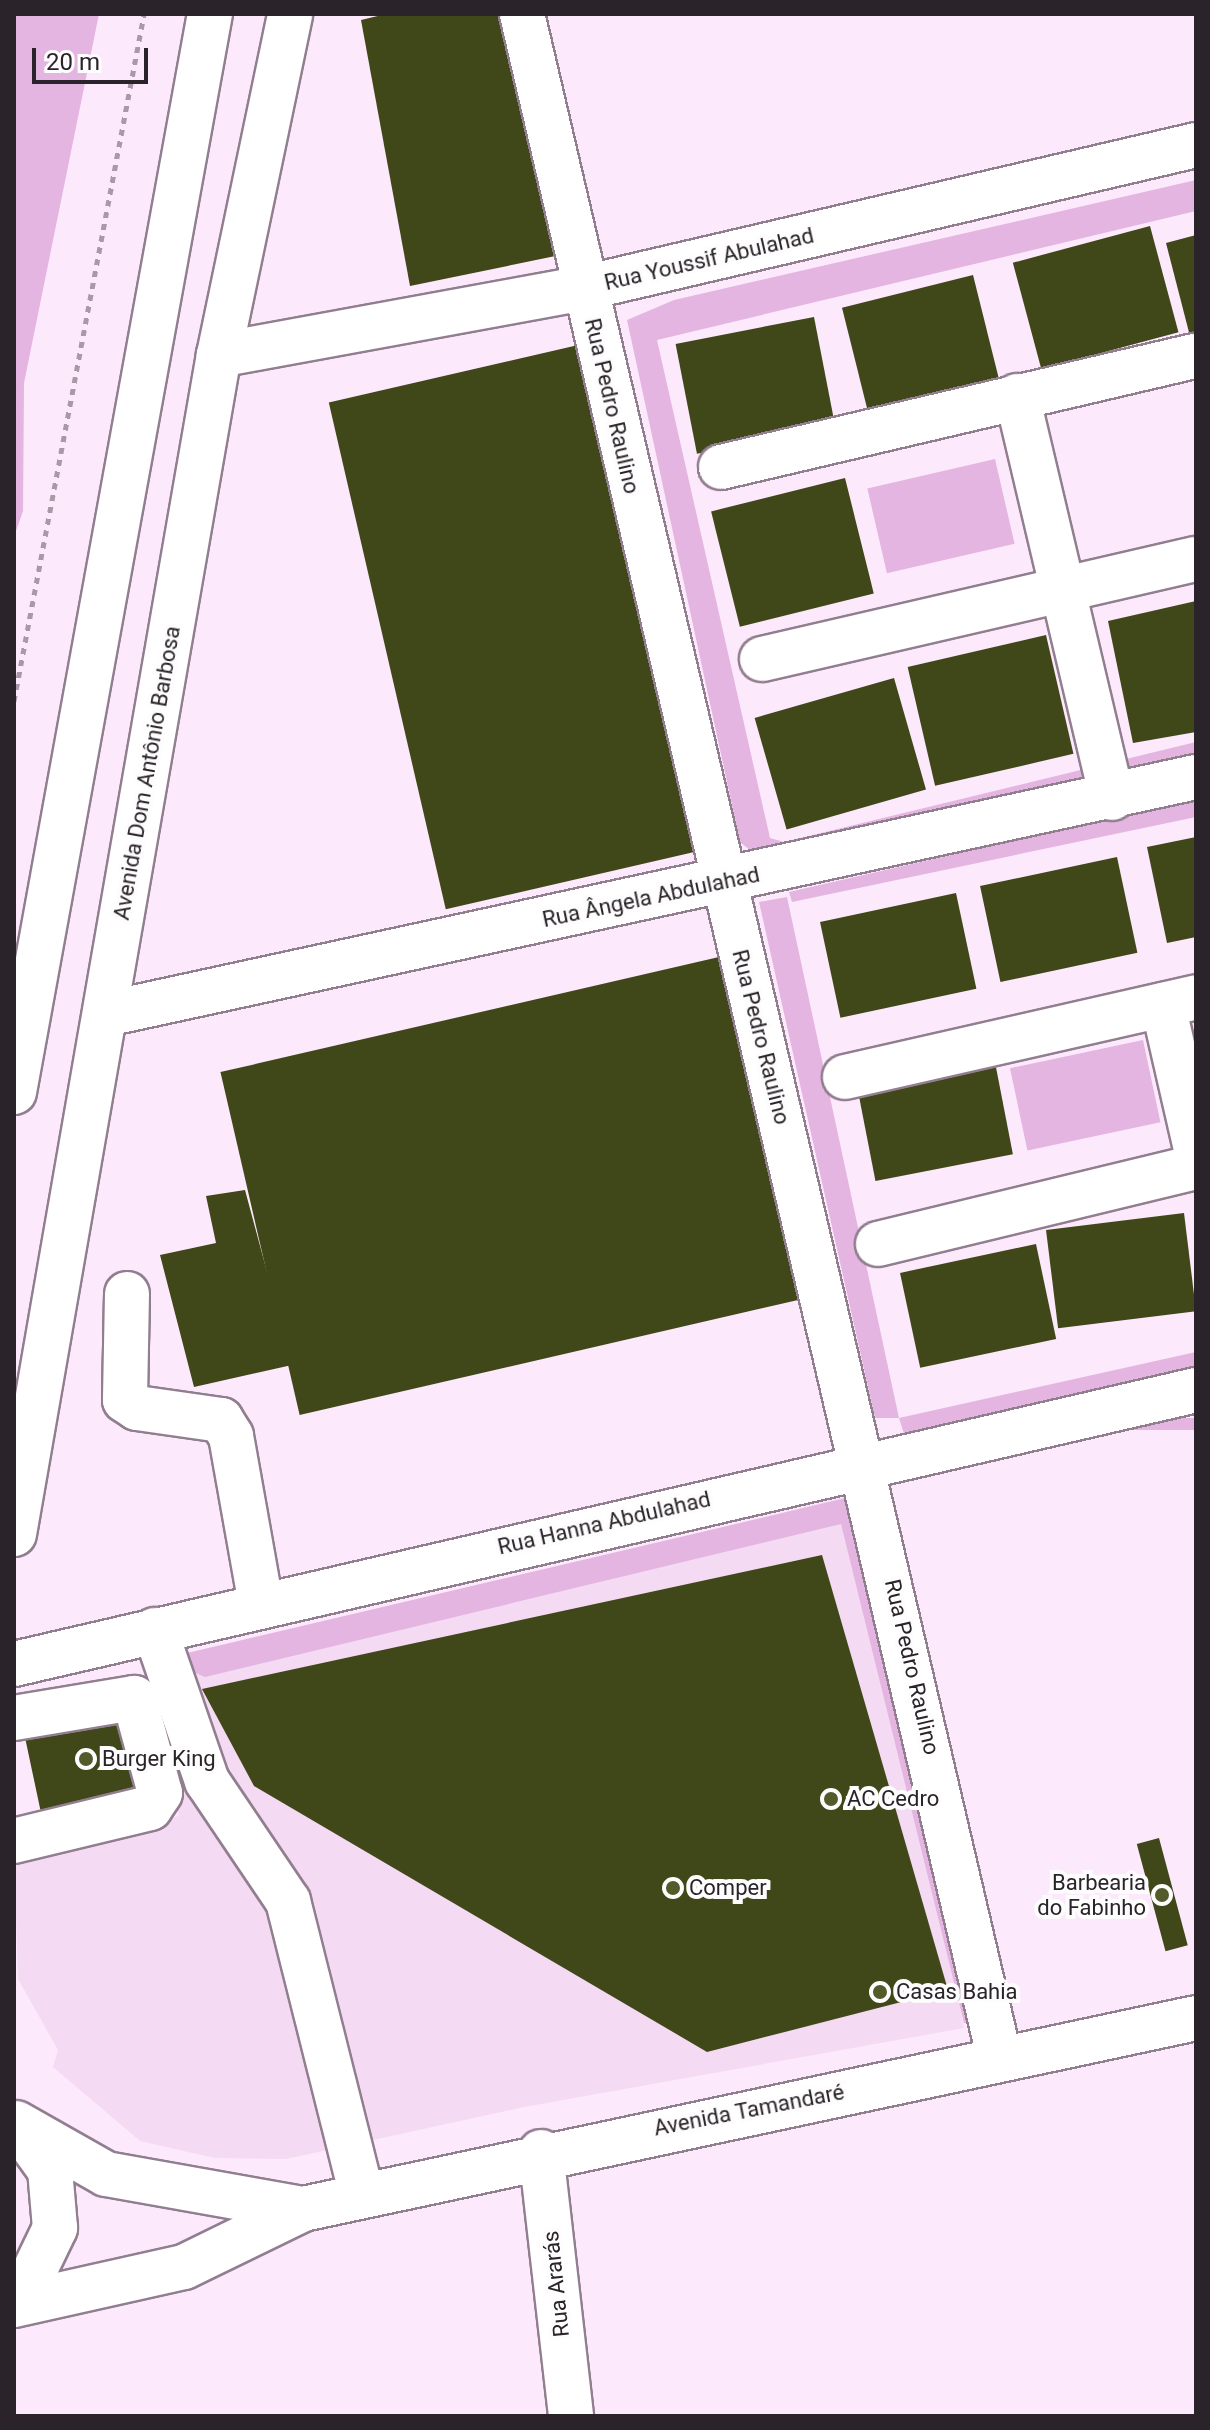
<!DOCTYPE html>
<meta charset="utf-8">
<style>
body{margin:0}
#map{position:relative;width:1210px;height:2430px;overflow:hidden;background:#fde9fc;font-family:Roboto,sans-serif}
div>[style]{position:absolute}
.built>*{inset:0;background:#f4daf2}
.green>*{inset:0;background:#e4b5e1;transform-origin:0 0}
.building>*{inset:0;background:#404718;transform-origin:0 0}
.path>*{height:5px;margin-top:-2.5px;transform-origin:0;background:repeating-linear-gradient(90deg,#a899a7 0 6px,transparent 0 12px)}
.roads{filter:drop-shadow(2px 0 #917e8f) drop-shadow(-2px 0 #917e8f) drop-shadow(0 2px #917e8f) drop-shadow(0 -2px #917e8f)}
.minor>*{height:44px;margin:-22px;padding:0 22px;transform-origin:22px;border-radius:22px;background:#fff}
.major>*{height:44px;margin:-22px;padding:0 22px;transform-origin:22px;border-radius:22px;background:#fff}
.dots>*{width:22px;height:22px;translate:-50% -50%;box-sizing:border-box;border:4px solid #fdfdfd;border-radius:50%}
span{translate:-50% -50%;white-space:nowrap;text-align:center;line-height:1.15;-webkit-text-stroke:8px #fdfdfd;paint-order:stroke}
.street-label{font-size:22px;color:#2a2329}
.poi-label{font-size:22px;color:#2a2329}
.left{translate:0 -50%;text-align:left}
.right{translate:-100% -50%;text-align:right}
.frame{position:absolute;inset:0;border:16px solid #2a2329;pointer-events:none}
.scale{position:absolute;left:32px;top:48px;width:116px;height:36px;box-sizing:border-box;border:4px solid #2a2329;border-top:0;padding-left:10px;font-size:24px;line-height:28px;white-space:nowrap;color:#2a2329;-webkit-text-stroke:6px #fdfdfd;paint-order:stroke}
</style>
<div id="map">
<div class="built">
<i style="clip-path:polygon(860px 1493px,964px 2028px,524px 2107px,286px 2159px,215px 2158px,140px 2141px,53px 2067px,58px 2050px,18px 1979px,14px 1860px,179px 1816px,144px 1675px)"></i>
</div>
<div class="green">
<i style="clip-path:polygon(14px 14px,99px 14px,24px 383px,23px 511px,14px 537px)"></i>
<i style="clip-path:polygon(1196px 180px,1196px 211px,657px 340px,770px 838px,784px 842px,1196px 742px,1196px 765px,771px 867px,740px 842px,627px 320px,674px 300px)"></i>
<i style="left:995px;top:459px;width:87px;height:131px;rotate:77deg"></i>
<i style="clip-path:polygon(1196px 799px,1196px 817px,792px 902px,789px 892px)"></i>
<i style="clip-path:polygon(787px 897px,899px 1418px,1196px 1352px,1196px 1380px,907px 1443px,899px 1418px,875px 1418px,759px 902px)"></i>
<i style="left:1143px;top:1040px;width:84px;height:136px;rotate:78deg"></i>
<i style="left:1196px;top:1418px;width:12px;height:289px;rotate:90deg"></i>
<i style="clip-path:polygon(859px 1495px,983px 2022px,964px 2023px,841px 1524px,205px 1677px,182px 1667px,187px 1653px)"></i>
</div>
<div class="building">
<i style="clip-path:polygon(386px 14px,513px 14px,570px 253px,410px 286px,361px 20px)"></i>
<i style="left:1150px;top:226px;width:110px;height:142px;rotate:75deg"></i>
<i style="clip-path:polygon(1196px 235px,1196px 343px,1192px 344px,1166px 243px)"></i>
<i style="left:973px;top:275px;width:116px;height:135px;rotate:76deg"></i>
<i style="left:814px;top:317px;width:112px;height:141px;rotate:79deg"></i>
<i style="left:587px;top:343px;width:520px;height:265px;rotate:77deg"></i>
<i style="left:845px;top:478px;width:119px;height:138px;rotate:76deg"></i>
<i style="clip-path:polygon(1196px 601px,1196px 732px,1133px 743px,1108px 621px)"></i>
<i style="left:1046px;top:635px;width:122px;height:142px;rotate:77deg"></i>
<i style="left:894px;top:678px;width:116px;height:145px;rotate:74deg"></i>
<i style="clip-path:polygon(1196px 837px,1196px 937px,1167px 943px,1147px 847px)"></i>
<i style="left:1117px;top:857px;width:98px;height:140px;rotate:78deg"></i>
<i style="left:956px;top:893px;width:98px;height:139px;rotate:78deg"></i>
<i style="left:732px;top:954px;width:352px;height:525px;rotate:77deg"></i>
<i style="left:994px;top:1057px;width:99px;height:140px;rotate:79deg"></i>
<i style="clip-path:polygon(245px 1190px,292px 1365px,194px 1387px,160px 1255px,216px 1243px,206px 1196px)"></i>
<i style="left:1184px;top:1213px;width:99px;height:139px;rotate:83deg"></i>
<i style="left:1036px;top:1244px;width:97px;height:139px;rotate:78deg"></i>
<i style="clip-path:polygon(822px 1555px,948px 1990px,707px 2052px,254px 1786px,202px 1689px)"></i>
<i style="left:132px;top:1707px;width:84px;height:111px;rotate:78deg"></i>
<i style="left:1159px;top:1838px;width:111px;height:23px;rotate:75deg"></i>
</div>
<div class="path">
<i style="left:14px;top:701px;width:699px;rotate:-79.28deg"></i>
</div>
<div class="roads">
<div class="minor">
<i style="left:522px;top:14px;width:2101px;rotate:76.85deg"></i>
<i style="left:219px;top:355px;width:371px;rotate:-10.4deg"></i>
<i style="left:584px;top:288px;width:628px;rotate:-13.15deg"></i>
<i style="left:1017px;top:396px;width:413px;rotate:76.7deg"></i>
<i style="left:721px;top:467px;width:488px;rotate:-13.2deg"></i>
<i style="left:762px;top:659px;width:445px;rotate:-13deg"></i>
<i style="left:1163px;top:1005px;width:148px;rotate:77.1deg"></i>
<i style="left:106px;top:1014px;width:1115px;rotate:-12.27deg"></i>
<i style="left:845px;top:1077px;width:360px;rotate:-12.8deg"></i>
<i style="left:878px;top:1244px;width:327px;rotate:-13.6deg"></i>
<i style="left:127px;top:1294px;width:106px;rotate:91.1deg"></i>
<i style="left:125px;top:1400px;width:14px;rotate:34deg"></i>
<i style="left:137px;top:1408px;width:85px;rotate:8.1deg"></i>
<i style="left:221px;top:1420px;width:19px;rotate:58deg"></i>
<i style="left:231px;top:1436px;width:172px;rotate:79.9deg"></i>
<i style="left:155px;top:1630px;width:160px;rotate:71deg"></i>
<i style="left:207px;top:1781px;width:145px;rotate:56deg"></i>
<i style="left:288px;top:1901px;width:303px;rotate:75.9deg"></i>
<i style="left:14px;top:1664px;width:1213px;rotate:-13.05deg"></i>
<i style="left:14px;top:1718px;width:122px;rotate:-9.5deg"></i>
<i style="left:134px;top:1698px;width:98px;rotate:74.7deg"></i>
<i style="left:160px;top:1793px;width:18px;rotate:124deg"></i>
<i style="left:150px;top:1808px;width:140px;rotate:166.4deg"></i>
<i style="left:541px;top:2152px;width:266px;rotate:83.5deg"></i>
</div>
<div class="major">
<i style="left:14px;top:1092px;width:1096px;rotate:-79.7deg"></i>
<i style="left:14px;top:1534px;width:1197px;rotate:-80.14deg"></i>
<i style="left:219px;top:355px;width:348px;rotate:-78.2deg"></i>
<i style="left:16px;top:2123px;width:103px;rotate:29.5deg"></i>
<i style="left:106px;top:2174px;width:200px;rotate:10.1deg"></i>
<i style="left:14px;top:2291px;width:19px;rotate:-35deg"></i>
<i style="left:30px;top:2280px;width:58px;rotate:-64.3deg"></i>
<i style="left:55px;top:2228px;width:58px;rotate:-94.9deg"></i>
<i style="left:50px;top:2170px;width:49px;rotate:-125.9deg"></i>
<i style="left:14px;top:2305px;width:174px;rotate:-12.6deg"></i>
<i style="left:184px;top:2267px;width:132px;rotate:-26deg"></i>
<i style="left:303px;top:2209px;width:913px;rotate:-12.07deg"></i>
</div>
</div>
<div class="dots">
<i style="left:86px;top:1759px;background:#535b2a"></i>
<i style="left:831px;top:1799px;background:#535b2a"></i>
<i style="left:673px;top:1888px;background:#535b2a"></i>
<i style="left:1162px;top:1895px;background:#535b2a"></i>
<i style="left:880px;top:1992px;background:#535b2a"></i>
</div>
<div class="street-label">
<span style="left:709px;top:259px;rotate:-13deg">Rua Youssif Abulahad</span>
<span style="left:612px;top:406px;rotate:77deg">Rua Pedro Raulino</span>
<span style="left:147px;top:773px;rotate:-80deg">Avenida Dom Antônio Barbosa</span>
<span style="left:651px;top:897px;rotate:-12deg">Rua Ângela Abdulahad</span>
<span style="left:761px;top:1037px;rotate:76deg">Rua Pedro Raulino</span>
<span style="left:604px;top:1523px;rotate:-13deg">Rua Hanna Abdulahad</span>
<span style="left:912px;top:1667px;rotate:77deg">Rua Pedro Raulino</span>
<span style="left:749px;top:2110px;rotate:-11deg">Avenida Tamandaré</span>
<span style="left:556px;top:2284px;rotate:-96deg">Rua Ararás</span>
</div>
<div class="poi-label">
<span class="left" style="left:102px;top:1759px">Burger King</span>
<span class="left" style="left:847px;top:1799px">AC Cedro</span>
<span class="right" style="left:1146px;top:1895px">Barbearia<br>do Fabinho</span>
<span class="left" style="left:689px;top:1888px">Comper</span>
<span class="left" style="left:896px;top:1992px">Casas Bahia</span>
</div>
<div class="frame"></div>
<div class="scale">20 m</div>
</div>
